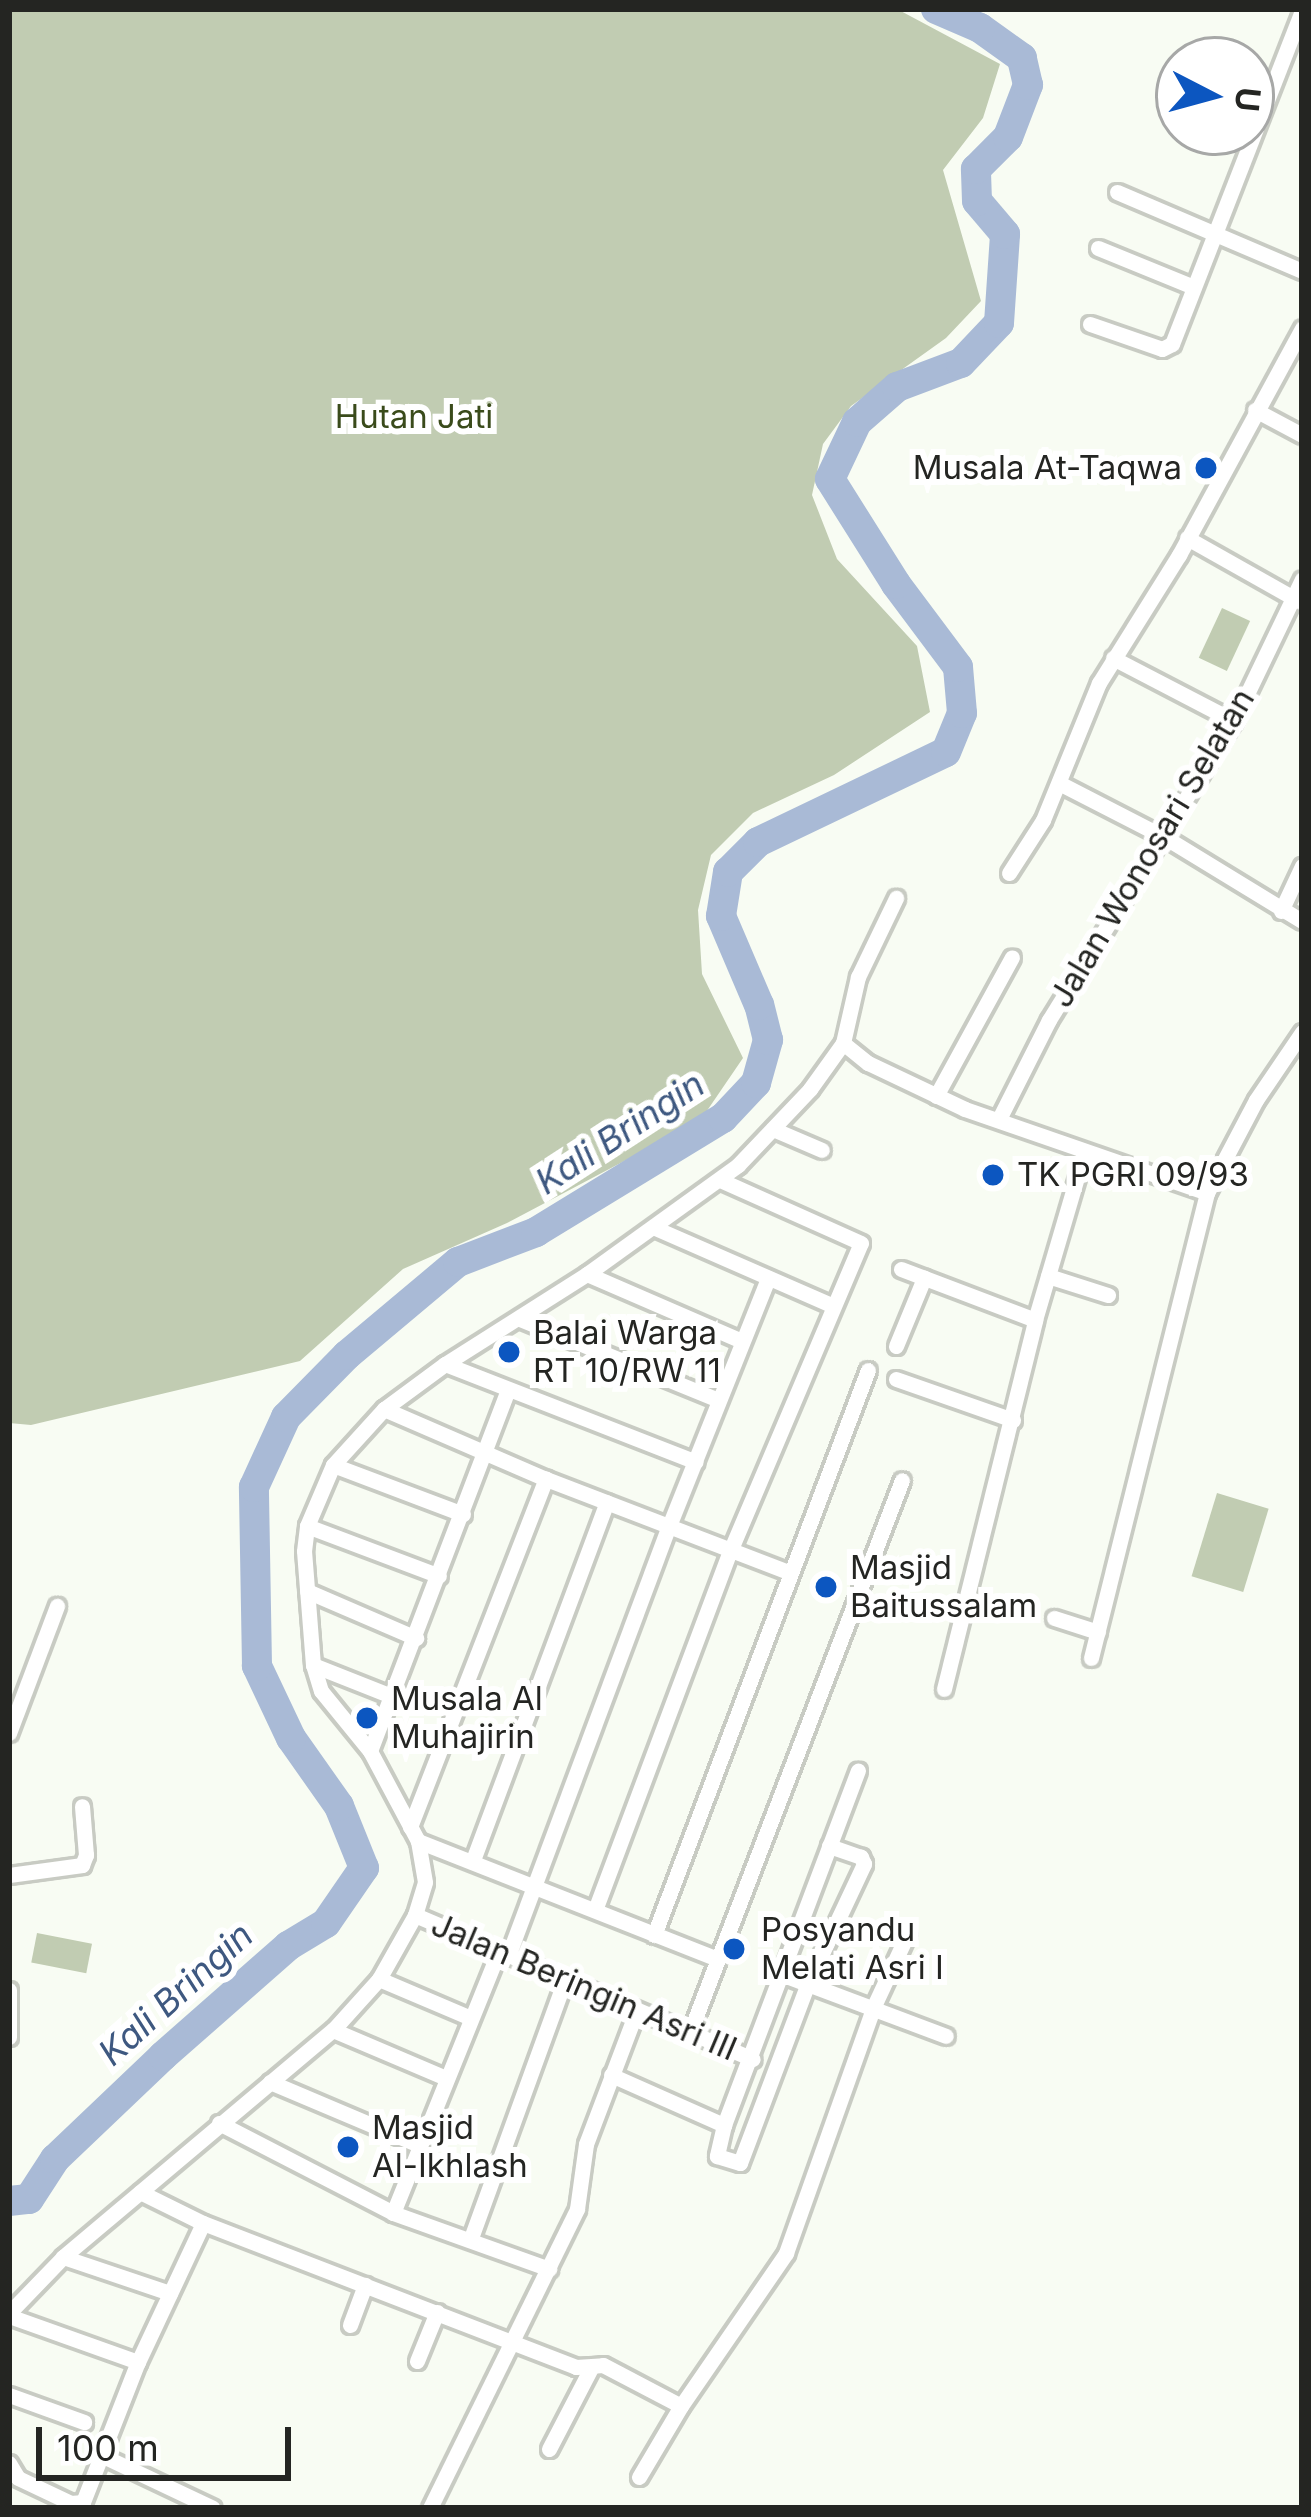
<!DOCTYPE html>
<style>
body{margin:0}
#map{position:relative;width:1311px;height:2517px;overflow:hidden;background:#f8fcf3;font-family:Inter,sans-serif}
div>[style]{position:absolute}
.green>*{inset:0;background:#c1ccb2;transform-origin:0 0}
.river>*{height:30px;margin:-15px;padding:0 15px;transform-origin:15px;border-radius:15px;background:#a9bad6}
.roads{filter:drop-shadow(3px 0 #c8cbc3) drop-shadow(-3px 0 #c8cbc3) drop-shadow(0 3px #c8cbc3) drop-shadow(0 -3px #c8cbc3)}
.minor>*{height:15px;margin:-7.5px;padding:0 7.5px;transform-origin:7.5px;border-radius:7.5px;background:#fff}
.dots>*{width:33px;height:33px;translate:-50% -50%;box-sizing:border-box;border:6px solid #fff;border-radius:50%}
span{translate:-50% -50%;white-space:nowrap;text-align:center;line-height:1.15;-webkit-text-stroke:12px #fff;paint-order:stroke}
.park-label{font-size:33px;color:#3a4b1b}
.poi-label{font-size:33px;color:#242522}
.right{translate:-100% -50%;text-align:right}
.left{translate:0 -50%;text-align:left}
.street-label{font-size:33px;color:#242522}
.water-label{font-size:36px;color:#3e5880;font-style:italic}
.frame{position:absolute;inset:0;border:12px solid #242522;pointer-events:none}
.north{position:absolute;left:1155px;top:36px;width:120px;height:120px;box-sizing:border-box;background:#fff;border:3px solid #a7a8a7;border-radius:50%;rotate:96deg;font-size:33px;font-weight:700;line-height:48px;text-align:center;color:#242522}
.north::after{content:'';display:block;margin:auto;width:42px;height:54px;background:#0c56c0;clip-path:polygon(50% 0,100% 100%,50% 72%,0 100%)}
.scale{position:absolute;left:36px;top:2427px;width:255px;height:54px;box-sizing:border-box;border:6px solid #242522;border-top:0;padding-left:15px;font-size:36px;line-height:42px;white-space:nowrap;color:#242522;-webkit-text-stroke:9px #fff;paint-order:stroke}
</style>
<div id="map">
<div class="green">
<i style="clip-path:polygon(9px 9px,897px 9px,1000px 64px,983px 118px,943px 170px,981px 301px,946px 338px,851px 406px,823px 444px,812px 495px,837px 559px,917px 646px,930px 712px,834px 775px,753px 813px,711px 855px,698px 910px,702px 974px,743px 1058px,700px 1121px,507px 1223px,403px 1269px,300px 1361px,31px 1425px,9px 1423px)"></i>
<i style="left:1222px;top:608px;width:31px;height:55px;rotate:25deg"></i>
<i style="left:1217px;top:1493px;width:54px;height:87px;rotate:17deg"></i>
<i style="left:37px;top:1933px;width:56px;height:30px;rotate:11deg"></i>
</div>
<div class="river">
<i style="left:9px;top:2201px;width:20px;rotate:-6deg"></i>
<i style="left:29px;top:2199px;width:48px;rotate:-57deg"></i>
<i style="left:55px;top:2159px;width:149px;rotate:-43.6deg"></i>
<i style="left:163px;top:2056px;width:167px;rotate:-41.3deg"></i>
<i style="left:288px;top:1946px;width:44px;rotate:-31.2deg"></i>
<i style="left:326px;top:1923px;width:67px;rotate:-55.4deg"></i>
<i style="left:364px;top:1868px;width:67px;rotate:-112deg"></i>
<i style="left:339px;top:1806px;width:83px;rotate:-125.2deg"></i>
<i style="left:291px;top:1738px;width:80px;rotate:-115.3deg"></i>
<i style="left:257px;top:1666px;width:179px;rotate:-91deg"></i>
<i style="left:254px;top:1487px;width:77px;rotate:-65.4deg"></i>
<i style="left:286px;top:1417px;width:87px;rotate:-45.5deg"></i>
<i style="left:347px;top:1355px;width:145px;rotate:-40deg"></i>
<i style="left:458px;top:1262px;width:84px;rotate:-21deg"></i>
<i style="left:536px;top:1232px;width:219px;rotate:-31.4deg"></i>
<i style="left:723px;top:1118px;width:48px;rotate:-46.7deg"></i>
<i style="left:756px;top:1083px;width:45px;rotate:-74.4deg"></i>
<i style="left:768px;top:1040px;width:36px;rotate:-104deg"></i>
<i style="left:759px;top:1005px;width:97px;rotate:-113.1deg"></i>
<i style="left:721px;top:916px;width:45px;rotate:-81deg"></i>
<i style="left:728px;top:872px;width:42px;rotate:-45deg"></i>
<i style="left:758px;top:842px;width:208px;rotate:-25.6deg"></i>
<i style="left:946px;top:752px;width:42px;rotate:-67.7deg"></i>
<i style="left:962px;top:713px;width:46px;rotate:-95deg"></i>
<i style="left:958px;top:667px;width:104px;rotate:-126.8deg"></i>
<i style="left:896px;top:584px;width:124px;rotate:-122.2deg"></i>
<i style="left:830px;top:479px;width:63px;rotate:-64.7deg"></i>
<i style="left:857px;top:422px;width:53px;rotate:-41.2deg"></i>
<i style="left:897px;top:387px;width:68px;rotate:-20.6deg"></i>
<i style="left:961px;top:363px;width:55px;rotate:-46.5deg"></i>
<i style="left:999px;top:323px;width:89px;rotate:-86.1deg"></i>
<i style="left:1005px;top:234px;width:43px;rotate:-130.3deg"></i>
<i style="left:977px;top:201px;width:32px;rotate:-92deg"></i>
<i style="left:976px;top:169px;width:45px;rotate:-45deg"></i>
<i style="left:1008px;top:137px;width:56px;rotate:-69deg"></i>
<i style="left:1028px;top:85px;width:28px;rotate:-103deg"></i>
<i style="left:1022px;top:58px;width:52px;rotate:-144.5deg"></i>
<i style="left:980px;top:28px;width:48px;rotate:-156.6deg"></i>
</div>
<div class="roads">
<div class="minor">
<i style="left:1117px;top:192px;width:201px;rotate:23.1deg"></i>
<i style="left:1098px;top:248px;width:100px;rotate:22.2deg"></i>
<i style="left:1090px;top:324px;width:76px;rotate:19.1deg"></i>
<i style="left:1162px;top:349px;width:11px;rotate:-27deg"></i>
<i style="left:1172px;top:344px;width:358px;rotate:-68.7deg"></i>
<i style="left:1255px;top:410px;width:53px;rotate:28deg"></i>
<i style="left:1187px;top:538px;width:129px;rotate:29.4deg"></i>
<i style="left:1113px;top:658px;width:136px;rotate:27.5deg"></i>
<i style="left:1059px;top:783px;width:120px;rotate:27.2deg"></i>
<i style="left:1166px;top:838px;width:159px;rotate:31.4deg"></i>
<i style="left:1009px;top:873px;width:63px;rotate:-57.3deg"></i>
<i style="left:1043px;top:820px;width:148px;rotate:-67.8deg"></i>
<i style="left:1099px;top:683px;width:151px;rotate:-58deg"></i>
<i style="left:1179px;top:555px;width:258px;rotate:-61.5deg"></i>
<i style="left:1281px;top:911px;width:50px;rotate:-65deg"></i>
<i style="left:843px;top:1043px;width:32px;rotate:39deg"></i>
<i style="left:868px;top:1063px;width:107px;rotate:25.4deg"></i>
<i style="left:965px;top:1109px;width:256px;rotate:19.1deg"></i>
<i style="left:936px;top:1096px;width:158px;rotate:-61.3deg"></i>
<i style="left:1000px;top:1117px;width:109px;rotate:-63.2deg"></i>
<i style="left:1049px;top:1020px;width:352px;rotate:-58.3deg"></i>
<i style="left:1234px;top:721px;width:157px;rotate:-64.4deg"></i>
<i style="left:773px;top:1129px;width:53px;rotate:23.2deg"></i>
<i style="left:655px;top:1228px;width:192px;rotate:23.6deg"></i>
<i style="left:901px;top:1269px;width:143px;rotate:20.8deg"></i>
<i style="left:587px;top:1274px;width:169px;rotate:23.4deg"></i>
<i style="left:1048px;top:1276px;width:63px;rotate:17.6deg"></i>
<i style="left:520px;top:1319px;width:214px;rotate:22.2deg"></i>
<i style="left:896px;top:1346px;width:74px;rotate:-67.6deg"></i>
<i style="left:445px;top:1364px;width:269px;rotate:21.3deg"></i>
<i style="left:896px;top:1379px;width:124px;rotate:19.3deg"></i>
<i style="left:384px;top:1409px;width:176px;rotate:23.4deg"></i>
<i style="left:546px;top:1479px;width:259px;rotate:21deg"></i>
<i style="left:333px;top:1465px;width:139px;rotate:20.7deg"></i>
<i style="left:307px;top:1526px;width:141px;rotate:20.7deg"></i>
<i style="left:307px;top:1591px;width:119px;rotate:23.3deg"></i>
<i style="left:1054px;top:1618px;width:46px;rotate:17.7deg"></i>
<i style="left:1091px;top:1658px;width:479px;rotate:-76deg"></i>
<i style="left:1207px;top:1193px;width:105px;rotate:-62.2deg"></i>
<i style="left:1256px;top:1100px;width:82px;rotate:-55.9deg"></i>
<i style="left:313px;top:1665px;width:87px;rotate:21.6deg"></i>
<i style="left:944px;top:1689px;width:380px;rotate:-76.1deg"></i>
<i style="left:1035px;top:1320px;width:174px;rotate:-73.6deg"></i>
<i style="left:9px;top:1733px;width:136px;rotate:-69.3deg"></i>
<i style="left:370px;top:1751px;width:384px;rotate:-69.1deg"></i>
<i style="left:410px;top:1827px;width:374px;rotate:-68.7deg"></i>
<i style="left:418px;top:1841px;width:322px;rotate:21.5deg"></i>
<i style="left:473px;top:1860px;width:382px;rotate:-69.5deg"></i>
<i style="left:9px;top:1875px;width:74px;rotate:-7.8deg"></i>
<i style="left:82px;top:1865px;width:11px;rotate:-68deg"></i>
<i style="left:86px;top:1855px;width:49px;rotate:-94.7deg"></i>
<i style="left:595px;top:1910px;width:386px;rotate:-69.4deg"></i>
<i style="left:731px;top:1549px;width:332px;rotate:-67deg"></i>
<i style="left:861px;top:1243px;width:154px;rotate:-155.9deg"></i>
<i style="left:415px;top:1915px;width:367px;rotate:23.1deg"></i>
<i style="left:654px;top:1935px;width:604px;rotate:-69.26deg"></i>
<i style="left:508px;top:1956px;width:459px;rotate:-69.5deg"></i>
<i style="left:669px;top:1526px;width:267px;rotate:-68.2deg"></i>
<i style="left:781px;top:1974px;width:176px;rotate:20.6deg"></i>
<i style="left:379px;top:1979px;width:100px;rotate:23deg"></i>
<i style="left:9px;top:1990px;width:47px;rotate:90deg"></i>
<i style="left:333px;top:2030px;width:123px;rotate:23deg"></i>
<i style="left:690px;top:2032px;width:591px;rotate:-68.99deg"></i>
<i style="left:611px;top:2075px;width:124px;rotate:23.9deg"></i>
<i style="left:724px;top:2125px;width:32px;rotate:103deg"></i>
<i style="left:717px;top:2156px;width:24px;rotate:17deg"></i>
<i style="left:740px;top:2163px;width:192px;rotate:-69.3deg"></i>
<i style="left:808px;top:1983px;width:132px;rotate:-64.8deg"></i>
<i style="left:864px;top:1864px;width:8px;rotate:-113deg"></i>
<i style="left:861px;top:1857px;width:34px;rotate:-161deg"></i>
<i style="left:270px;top:2082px;width:162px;rotate:22.9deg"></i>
<i style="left:219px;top:2123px;width:196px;rotate:27.3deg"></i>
<i style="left:393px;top:2213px;width:166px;rotate:19.7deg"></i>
<i style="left:724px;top:2125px;width:379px;rotate:-69.3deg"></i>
<i style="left:140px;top:2192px;width:70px;rotate:26.2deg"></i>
<i style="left:203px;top:2223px;width:400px;rotate:21.1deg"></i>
<i style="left:576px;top:2367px;width:27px;rotate:-4deg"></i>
<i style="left:603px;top:2365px;width:88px;rotate:27.7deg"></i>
<i style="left:681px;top:2406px;width:186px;rotate:-55.5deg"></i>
<i style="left:786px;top:2253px;width:260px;rotate:-70.4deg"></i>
<i style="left:873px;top:2008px;width:81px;rotate:-65deg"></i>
<i style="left:393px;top:2213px;width:280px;rotate:-68deg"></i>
<i style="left:471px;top:2238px;width:275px;rotate:-70deg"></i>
<i style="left:63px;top:2257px;width:113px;rotate:18.6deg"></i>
<i style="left:9px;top:2313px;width:78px;rotate:-46deg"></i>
<i style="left:63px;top:2257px;width:353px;rotate:-40.1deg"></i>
<i style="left:333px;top:2030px;width:69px;rotate:-48deg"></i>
<i style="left:379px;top:1979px;width:73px;rotate:-60.6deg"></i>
<i style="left:415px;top:1915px;width:34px;rotate:-73deg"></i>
<i style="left:425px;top:1882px;width:42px;rotate:-99.7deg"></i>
<i style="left:418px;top:1841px;width:102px;rotate:-118.1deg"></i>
<i style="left:370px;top:1751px;width:77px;rotate:-129.2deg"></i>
<i style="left:321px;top:1691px;width:27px;rotate:-107deg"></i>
<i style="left:313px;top:1665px;width:114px;rotate:-94.5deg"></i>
<i style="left:304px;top:1551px;width:25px;rotate:-83deg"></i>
<i style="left:307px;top:1526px;width:66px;rotate:-66.9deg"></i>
<i style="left:333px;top:1465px;width:76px;rotate:-47.7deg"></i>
<i style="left:384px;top:1409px;width:76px;rotate:-36.4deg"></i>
<i style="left:445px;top:1364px;width:168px;rotate:-32.4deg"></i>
<i style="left:587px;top:1274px;width:186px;rotate:-35.8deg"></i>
<i style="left:738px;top:1165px;width:105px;rotate:-46.5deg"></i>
<i style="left:810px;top:1089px;width:57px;rotate:-54.3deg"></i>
<i style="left:843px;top:1043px;width:68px;rotate:-77.2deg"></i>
<i style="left:858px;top:977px;width:88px;rotate:-64.3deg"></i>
<i style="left:9px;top:2316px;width:137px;rotate:19.6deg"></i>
<i style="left:138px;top:2362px;width:153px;rotate:-64.9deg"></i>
<i style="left:350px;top:2325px;width:43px;rotate:-69.4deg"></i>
<i style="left:417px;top:2361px;width:53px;rotate:-67.8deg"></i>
<i style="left:9px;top:2395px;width:80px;rotate:19.8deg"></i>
<i style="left:549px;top:2449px;width:93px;rotate:-62.6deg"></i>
<i style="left:105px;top:2457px;width:119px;rotate:25.3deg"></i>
<i style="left:9px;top:2463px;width:17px;rotate:59deg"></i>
<i style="left:18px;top:2478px;width:59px;rotate:25.3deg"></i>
<i style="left:71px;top:2503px;width:12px;rotate:-5deg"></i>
<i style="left:83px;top:2502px;width:150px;rotate:-68.6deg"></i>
<i style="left:639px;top:2477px;width:82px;rotate:-59.4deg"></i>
<i style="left:430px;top:2508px;width:333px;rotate:-63.8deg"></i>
<i style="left:577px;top:2209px;width:66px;rotate:-82.1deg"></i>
<i style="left:586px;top:2144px;width:143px;rotate:-69.2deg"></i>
</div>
</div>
<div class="dots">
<i style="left:1206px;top:468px;background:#0c56c0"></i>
<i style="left:993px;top:1175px;background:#0c56c0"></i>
<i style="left:509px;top:1352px;background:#0c56c0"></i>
<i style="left:826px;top:1587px;background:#0c56c0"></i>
<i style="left:367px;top:1718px;background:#0c56c0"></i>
<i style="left:734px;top:1949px;background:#0c56c0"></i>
<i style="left:348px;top:2147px;background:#0c56c0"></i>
</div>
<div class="park-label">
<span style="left:414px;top:417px">Hutan Jati</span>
</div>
<div class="poi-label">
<span class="right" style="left:1182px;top:468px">Musala At-Taqwa</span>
<span class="left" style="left:1017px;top:1175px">TK PGRI 09/93</span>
<span class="left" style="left:533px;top:1352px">Balai Warga<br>RT 10/RW 11</span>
<span class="left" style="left:850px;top:1587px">Masjid<br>Baitussalam</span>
<span class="left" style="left:391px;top:1718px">Musala Al<br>Muhajirin</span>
<span class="left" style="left:761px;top:1949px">Posyandu<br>Melati Asri I</span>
<span class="left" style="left:372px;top:2147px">Masjid<br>Al-Ikhlash</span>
</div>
<div class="street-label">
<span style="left:1152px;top:848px;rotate:-59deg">Jalan Wonosari Selatan</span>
<span style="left:584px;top:1987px;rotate:23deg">Jalan Beringin Asri III</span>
</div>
<div class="water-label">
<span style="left:620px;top:1133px;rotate:-33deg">Kali Bringin</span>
<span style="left:176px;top:1994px;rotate:-42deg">Kali Bringin</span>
</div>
<div class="frame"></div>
<div class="north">U</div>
<div class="scale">100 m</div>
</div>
